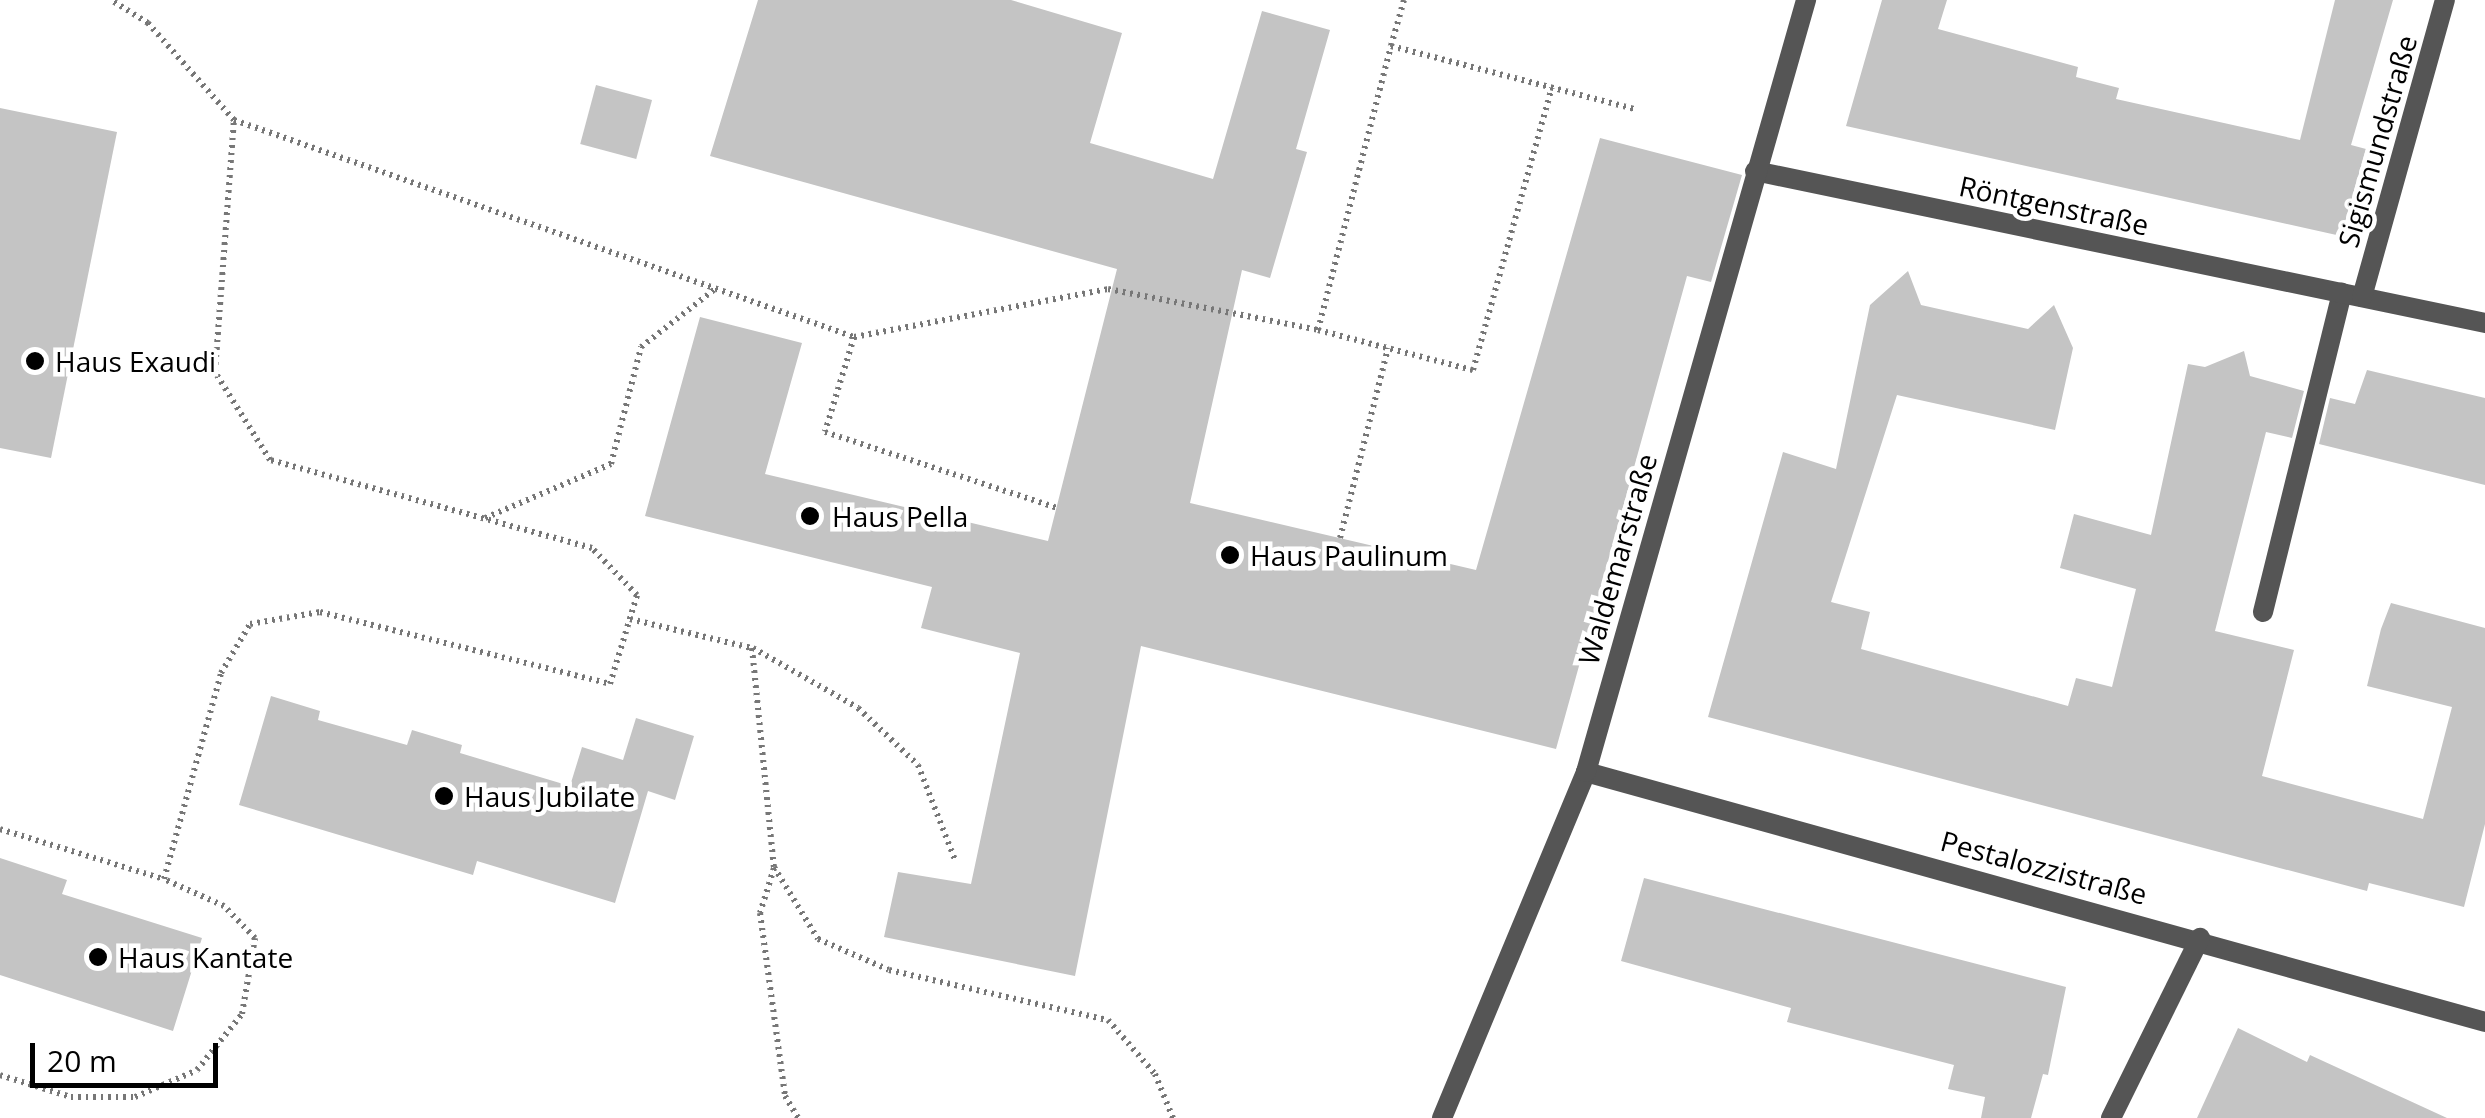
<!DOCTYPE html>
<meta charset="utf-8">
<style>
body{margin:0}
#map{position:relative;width:2485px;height:1118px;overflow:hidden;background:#fff;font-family:"Open Sans",sans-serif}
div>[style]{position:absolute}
.building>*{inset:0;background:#c4c4c4;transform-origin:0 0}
.path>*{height:6px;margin-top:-3px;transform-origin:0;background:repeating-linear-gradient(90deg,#777 0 2.5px,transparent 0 7.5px)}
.lane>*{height:20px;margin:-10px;padding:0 10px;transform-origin:10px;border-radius:10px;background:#555}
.street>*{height:20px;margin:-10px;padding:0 10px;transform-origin:10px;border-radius:10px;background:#555}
.dots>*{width:28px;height:28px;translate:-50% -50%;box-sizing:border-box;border:5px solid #fff;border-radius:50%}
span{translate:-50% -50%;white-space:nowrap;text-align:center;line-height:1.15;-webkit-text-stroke:9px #fff;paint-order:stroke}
.street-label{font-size:28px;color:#000}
.poi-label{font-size:28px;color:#000}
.left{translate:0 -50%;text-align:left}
.scale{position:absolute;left:30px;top:1043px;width:188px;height:45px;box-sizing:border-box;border:5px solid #000;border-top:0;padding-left:12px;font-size:30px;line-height:35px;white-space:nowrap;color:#000;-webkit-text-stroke:8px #fff;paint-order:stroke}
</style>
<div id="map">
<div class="building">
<i style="clip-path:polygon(758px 0,1011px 0,1122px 33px,1090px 143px,1213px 179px,1262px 11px,1330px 30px,1296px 149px,1307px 152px,1270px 278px,1242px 270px,1190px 503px,1476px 570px,1600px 138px,1742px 175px,1711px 282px,1687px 276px,1556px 749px,1141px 646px,1075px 976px,884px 937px,898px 872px,971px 884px,1020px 653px,921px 628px,932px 587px,645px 516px,700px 317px,802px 343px,765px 474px,1048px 541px,1117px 269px,710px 156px)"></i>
<i style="clip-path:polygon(1882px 0,1947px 0,1938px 29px,2078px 67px,2076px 77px,2119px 88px,2116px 99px,2300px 140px,2335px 0,2393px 0,2351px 145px,2366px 149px,2341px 236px,1846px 126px)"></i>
<i style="left:596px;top:85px;width:58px;height:61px;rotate:15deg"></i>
<i style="clip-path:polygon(0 108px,117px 132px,51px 458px,0 448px)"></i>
<i style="clip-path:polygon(1908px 271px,1921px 305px,2028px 329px,2054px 305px,2073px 348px,2055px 430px,1897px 395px,1831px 602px,1870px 612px,1861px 649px,2068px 706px,2076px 678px,2112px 687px,2136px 589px,2060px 568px,2074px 514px,2151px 535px,2188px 364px,2205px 367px,2244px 351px,2250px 376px,2304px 391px,2292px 438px,2266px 432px,2215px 631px,2294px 650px,2262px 776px,2423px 819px,2452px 707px,2367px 686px,2381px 629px,2391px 603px,2485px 628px,2485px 824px,2464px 907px,2369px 883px,2367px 891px,1708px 717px,1783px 452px,1836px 469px,1870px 305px)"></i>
<i style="clip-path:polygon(2367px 370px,2485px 398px,2485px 485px,2319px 444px,2330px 398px,2355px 404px)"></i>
<i style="clip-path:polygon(271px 696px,320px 711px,318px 720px,407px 745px,412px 730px,462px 745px,460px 753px,570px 786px,582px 747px,623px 760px,636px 718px,694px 736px,675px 800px,648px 791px,615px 903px,477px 861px,473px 875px,239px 805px)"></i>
<i style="clip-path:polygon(0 858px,67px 880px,62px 894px,202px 938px,173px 1031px,0 975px)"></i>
<i style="clip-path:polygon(1644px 878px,2066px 987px,2048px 1075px,2043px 1074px,2031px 1118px,1981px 1118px,1985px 1097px,1948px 1089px,1954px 1065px,1787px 1022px,1791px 1008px,1621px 961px)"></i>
<i style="clip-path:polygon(2238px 1028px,2307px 1062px,2310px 1055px,2447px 1118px,2197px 1118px)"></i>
</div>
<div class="path">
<i style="left:1404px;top:0;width:48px;rotate:105.8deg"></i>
<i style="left:1391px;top:46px;width:252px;rotate:14.5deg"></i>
<i style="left:234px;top:120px;width:657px;rotate:19.29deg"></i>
<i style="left:854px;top:337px;width:258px;rotate:-10.7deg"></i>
<i style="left:1108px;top:289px;width:214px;rotate:11deg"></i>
<i style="left:1318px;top:330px;width:293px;rotate:-75.6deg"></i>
<i style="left:1318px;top:330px;width:160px;rotate:14.5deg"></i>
<i style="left:1473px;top:370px;width:293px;rotate:-74.4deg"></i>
<i style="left:854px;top:337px;width:99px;rotate:107deg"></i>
<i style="left:825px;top:432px;width:244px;rotate:18.1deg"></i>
<i style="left:485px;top:518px;width:137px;rotate:-23.2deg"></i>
<i style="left:611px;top:464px;width:121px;rotate:-75.6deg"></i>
<i style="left:641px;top:347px;width:94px;rotate:-38.1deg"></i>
<i style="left:1340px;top:538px;width:196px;rotate:-75.8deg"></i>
<i style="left:630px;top:619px;width:125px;rotate:13.4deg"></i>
<i style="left:752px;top:648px;width:220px;rotate:84.3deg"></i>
<i style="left:774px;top:867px;width:84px;rotate:58.6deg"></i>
<i style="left:818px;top:939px;width:77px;rotate:23.6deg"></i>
<i style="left:889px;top:970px;width:225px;rotate:12.9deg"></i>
<i style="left:1108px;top:1020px;width:72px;rotate:49deg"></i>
<i style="left:1155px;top:1074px;width:48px;rotate:67.8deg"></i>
<i style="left:753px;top:648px;width:121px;rotate:29.7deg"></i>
<i style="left:858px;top:708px;width:83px;rotate:43.5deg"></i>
<i style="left:918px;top:765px;width:102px;rotate:68.7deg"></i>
<i style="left:0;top:829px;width:171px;rotate:17deg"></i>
<i style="left:164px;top:879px;width:214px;rotate:-74.5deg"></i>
<i style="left:221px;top:673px;width:57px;rotate:-59.4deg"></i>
<i style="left:250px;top:624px;width:71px;rotate:-9.7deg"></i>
<i style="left:320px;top:612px;width:299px;rotate:13.9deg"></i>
<i style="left:610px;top:684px;width:93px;rotate:-73.1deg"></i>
<i style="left:637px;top:595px;width:65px;rotate:-133.8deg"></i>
<i style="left:592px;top:548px;width:334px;rotate:-164.7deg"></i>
<i style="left:270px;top:460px;width:104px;rotate:-122deg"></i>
<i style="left:215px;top:372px;width:253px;rotate:-85.7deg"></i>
<i style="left:234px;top:120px;width:130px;rotate:-131.6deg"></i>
<i style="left:148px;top:23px;width:44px;rotate:-148.1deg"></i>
<i style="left:774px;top:868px;width:47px;rotate:107.3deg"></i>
<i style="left:760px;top:913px;width:185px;rotate:82.2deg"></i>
<i style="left:785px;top:1096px;width:26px;rotate:59deg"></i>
<i style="left:0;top:1075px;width:74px;rotate:17.2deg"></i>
<i style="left:71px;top:1097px;width:64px"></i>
<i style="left:135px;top:1097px;width:68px;rotate:-23.5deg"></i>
<i style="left:197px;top:1070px;width:72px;rotate:-51.2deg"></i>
<i style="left:242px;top:1014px;width:77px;rotate:-80.3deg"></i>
<i style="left:255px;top:938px;width:45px;rotate:-134.1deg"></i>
<i style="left:224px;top:906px;width:66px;rotate:-155.8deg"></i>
</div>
<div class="lane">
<i style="left:2263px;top:612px;width:329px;rotate:-76.1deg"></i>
</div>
<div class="street">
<i style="left:1755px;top:171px;width:746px;rotate:11.76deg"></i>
<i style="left:2362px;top:297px;width:308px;rotate:-74.4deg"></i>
<i style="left:1586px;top:772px;width:933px;rotate:15.54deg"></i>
<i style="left:1442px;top:1118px;width:375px;rotate:-67.4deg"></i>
<i style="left:1586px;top:772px;width:803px;rotate:-74.09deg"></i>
<i style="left:2111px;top:1118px;width:201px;rotate:-63.7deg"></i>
</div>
<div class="dots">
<i style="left:35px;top:361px;background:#000"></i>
<i style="left:810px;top:516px;background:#000"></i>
<i style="left:1230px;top:555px;background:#000"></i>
<i style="left:444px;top:796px;background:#000"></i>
<i style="left:98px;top:957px;background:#000"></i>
</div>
<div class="street-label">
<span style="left:2377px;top:141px;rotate:-74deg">Sigismundstraße</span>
<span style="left:2054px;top:205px;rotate:12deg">Röntgenstraße</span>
<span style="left:1617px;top:559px;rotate:-74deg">Waldemarstraße</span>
<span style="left:2044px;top:867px;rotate:15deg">Pestalozzistraße</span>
</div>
<div class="poi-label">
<span class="left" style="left:55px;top:361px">Haus Exaudi</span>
<span class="left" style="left:832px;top:516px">Haus Pella</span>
<span class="left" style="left:1250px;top:555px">Haus Paulinum</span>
<span class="left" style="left:464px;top:796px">Haus Jubilate</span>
<span class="left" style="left:118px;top:957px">Haus Kantate</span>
</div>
<div class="scale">20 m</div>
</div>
